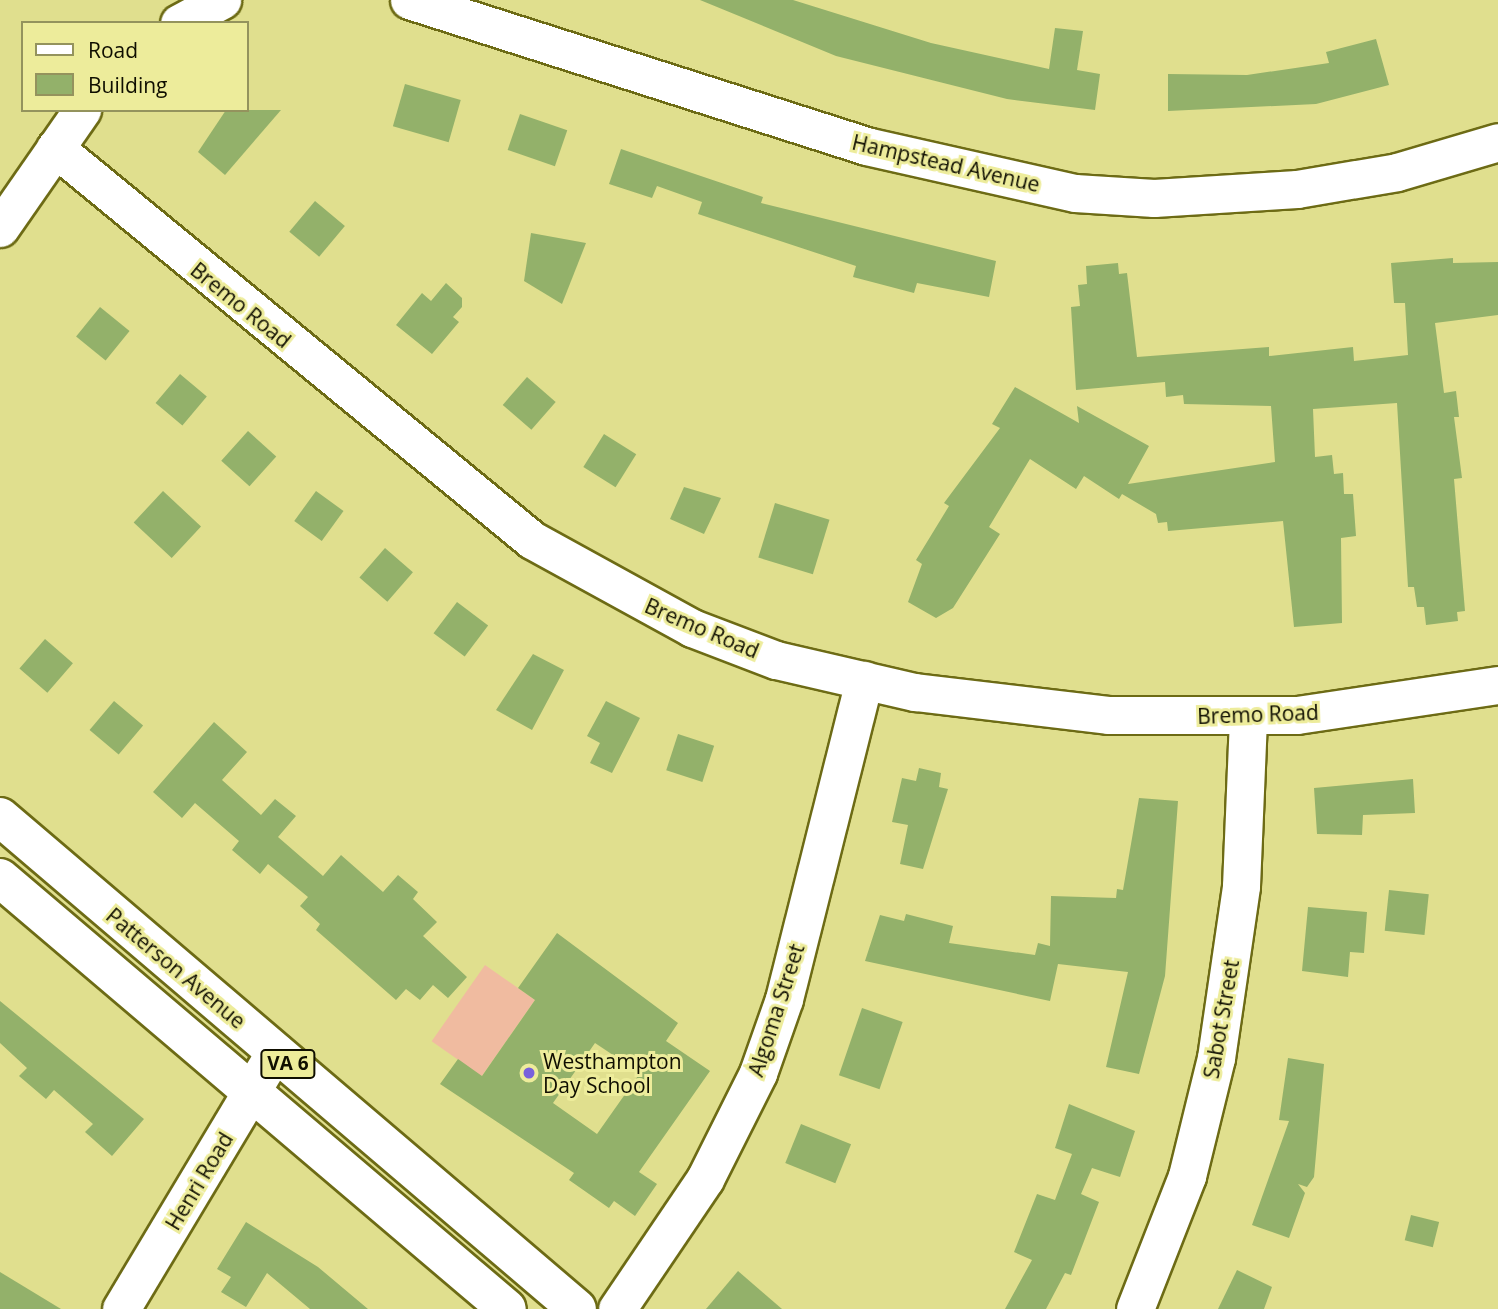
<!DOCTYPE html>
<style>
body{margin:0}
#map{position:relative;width:1498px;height:1309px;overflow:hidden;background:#e0df8e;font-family:"Open Sans",sans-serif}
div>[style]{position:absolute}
.green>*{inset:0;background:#f0bba0;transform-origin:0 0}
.building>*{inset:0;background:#93b16a;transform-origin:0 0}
.roads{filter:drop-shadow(2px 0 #6d6b15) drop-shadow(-2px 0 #6d6b15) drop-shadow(0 2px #6d6b15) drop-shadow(0 -2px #6d6b15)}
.minor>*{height:37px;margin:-18.5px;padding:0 18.5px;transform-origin:18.5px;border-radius:18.5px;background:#fff}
.major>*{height:38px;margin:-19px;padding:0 19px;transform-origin:19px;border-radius:19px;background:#fff}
.dots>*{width:19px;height:19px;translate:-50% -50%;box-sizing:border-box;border:4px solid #edec9b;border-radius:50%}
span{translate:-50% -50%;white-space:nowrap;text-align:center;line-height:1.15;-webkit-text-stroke:6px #edec9b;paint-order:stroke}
.shield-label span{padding:2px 5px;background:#edec9b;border:2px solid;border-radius:5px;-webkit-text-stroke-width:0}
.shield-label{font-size:19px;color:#0f0e00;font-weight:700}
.street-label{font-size:21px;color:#0f0e00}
.poi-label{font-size:21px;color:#0f0e00}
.left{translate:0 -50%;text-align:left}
.legend{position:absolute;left:21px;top:21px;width:228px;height:91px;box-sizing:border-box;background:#edec9b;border:2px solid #94935d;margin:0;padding:9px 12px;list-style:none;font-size:21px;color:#0f0e00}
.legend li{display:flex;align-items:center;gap:14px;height:35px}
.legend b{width:35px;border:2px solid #94935d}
</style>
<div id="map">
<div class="green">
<i style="left:485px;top:965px;width:61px;height:93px;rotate:35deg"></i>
</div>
<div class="building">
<i style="clip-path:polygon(700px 0,793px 0,931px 43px,1049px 69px,1055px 28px,1083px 31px,1077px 70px,1100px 74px,1095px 110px,1007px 99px,836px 56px)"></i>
<i style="clip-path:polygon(1376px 39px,1389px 85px,1316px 104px,1168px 111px,1168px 74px,1247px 75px,1329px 63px,1326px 52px)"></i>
<i style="left:405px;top:84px;width:58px;height:44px;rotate:16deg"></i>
<i style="clip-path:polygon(226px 110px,281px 110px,225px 175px,198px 152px)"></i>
<i style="left:520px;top:114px;width:50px;height:38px;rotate:19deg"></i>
<i style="clip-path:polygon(621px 149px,763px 197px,761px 203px,996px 261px,989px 297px,917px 283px,914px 293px,853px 277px,856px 266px,698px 214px,702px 202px,657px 186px,652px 198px,609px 184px)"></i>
<i style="left:315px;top:201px;width:39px;height:40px;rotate:40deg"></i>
<i style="clip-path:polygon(531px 233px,586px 243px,562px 304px,524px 281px)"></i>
<i style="clip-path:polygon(1453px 258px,1453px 263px,1498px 262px,1498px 315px,1435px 323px,1444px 393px,1456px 391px,1459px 417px,1454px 417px,1462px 478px,1454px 479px,1465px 611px,1457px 612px,1458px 621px,1426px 625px,1424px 607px,1417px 607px,1414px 587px,1408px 587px,1397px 403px,1313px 409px,1315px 457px,1332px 455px,1334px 474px,1343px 473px,1344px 494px,1353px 494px,1356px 536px,1341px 538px,1342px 623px,1294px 627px,1283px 521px,1168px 531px,1167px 522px,1158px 523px,1156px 514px,1122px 494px,1119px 499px,1084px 476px,1076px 489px,1030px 459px,989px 527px,1000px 534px,953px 608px,936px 618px,908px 602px,922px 564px,916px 560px,949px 506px,944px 503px,1000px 428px,992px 424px,1015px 387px,1079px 423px,1077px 406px,1149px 446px,1128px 484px,1275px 462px,1271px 406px,1184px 404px,1183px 395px,1166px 397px,1165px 382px,1076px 390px,1071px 307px,1080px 306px,1078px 285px,1087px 284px,1086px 266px,1118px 263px,1119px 274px,1127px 273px,1137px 357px,1269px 347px,1269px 356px,1353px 347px,1354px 361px,1408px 355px,1405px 303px,1394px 303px,1391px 263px)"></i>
<i style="clip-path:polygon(446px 283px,462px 298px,462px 307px,453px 317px,459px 322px,432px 354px,396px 325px,422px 293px,431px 301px)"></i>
<i style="left:100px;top:307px;width:38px;height:38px;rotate:39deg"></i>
<i style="left:180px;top:374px;width:35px;height:38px;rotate:40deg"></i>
<i style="left:527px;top:377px;width:38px;height:37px;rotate:41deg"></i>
<i style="left:248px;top:431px;width:38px;height:40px;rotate:42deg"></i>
<i style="left:604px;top:434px;width:38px;height:39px;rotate:32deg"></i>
<i style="clip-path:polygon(684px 487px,721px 498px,704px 534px,670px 519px)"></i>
<i style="left:163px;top:491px;width:52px;height:43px;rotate:43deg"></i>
<i style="left:316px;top:491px;width:34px;height:37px;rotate:36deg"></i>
<i style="left:775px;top:503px;width:57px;height:57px;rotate:17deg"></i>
<i style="left:385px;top:548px;width:37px;height:39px;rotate:41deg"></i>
<i style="left:457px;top:602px;width:39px;height:39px;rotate:37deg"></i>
<i style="left:45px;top:639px;width:37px;height:39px;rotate:41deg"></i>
<i style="clip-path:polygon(533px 654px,564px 670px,532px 730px,496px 710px)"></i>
<i style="left:114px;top:701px;width:38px;height:38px;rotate:40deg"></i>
<i style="clip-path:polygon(606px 701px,640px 718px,612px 773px,590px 763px,600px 743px,587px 736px)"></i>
<i style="clip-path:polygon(214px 722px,247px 752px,222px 780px,261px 815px,275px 799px,296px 816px,278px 837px,323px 876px,341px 855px,383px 892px,398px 875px,418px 892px,413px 899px,437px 922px,423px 936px,467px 977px,448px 998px,433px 985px,420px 1000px,406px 989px,396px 1000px,316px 930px,320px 924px,300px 906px,308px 897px,268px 864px,260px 874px,232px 850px,239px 841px,195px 803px,182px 818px,153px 792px)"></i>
<i style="left:678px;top:734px;width:38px;height:38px;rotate:18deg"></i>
<i style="clip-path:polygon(919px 768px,941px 773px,939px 787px,948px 789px,923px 869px,900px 864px,908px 825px,892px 822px,902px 778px,916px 781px)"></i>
<i style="clip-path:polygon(1413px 779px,1415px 813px,1363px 815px,1362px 835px,1317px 834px,1314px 788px)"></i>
<i style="clip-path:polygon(1139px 798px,1178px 801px,1165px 976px,1139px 1074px,1106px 1067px,1128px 972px,1058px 964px,1050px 1001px,865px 961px,880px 915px,904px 921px,906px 914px,953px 926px,949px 943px,1035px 955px,1038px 943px,1050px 946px,1051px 896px,1116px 898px,1117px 889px,1123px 890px)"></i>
<i style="left:1389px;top:890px;width:40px;height:41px;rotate:6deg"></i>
<i style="clip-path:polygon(1308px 907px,1367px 912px,1364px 953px,1350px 952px,1348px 977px,1302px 971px)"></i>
<i style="clip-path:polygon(evenodd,557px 933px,678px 1023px,666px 1041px,710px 1071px,639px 1172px,657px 1184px,635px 1216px,614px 1201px,609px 1208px,569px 1180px,574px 1173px,440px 1084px,458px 1059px,482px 1076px,535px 1000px,518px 988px,557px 933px,595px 1043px,640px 1073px,597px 1134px,553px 1103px,595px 1043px)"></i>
<i style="clip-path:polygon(0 1001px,144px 1119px,112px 1156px,85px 1132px,93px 1124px,54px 1090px,46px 1099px,19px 1076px,27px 1068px,0 1043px)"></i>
<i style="left:862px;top:1008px;width:43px;height:71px;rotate:19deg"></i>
<i style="clip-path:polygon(1288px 1058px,1324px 1064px,1314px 1177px,1307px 1187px,1298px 1184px,1305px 1193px,1289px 1238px,1252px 1225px,1289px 1121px,1279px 1120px)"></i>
<i style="clip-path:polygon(1069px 1104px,1135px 1131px,1120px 1177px,1092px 1168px,1081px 1194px,1099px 1202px,1071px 1275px,1065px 1273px,1046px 1309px,1005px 1309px,1032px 1260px,1014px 1252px,1037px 1194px,1055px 1200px,1072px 1154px,1055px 1148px)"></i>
<i style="left:801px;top:1124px;width:54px;height:42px;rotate:22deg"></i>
<i style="left:1411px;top:1215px;width:29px;height:26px;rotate:14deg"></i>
<i style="clip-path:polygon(246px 1222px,318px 1267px,368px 1309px,310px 1309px,267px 1273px,246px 1307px,221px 1292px,231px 1277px,217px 1269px)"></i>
<i style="clip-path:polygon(1237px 1270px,1272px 1287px,1264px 1309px,1218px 1309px)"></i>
<i style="clip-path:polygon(738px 1271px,782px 1309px,706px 1309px)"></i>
<i style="clip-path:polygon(0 1272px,61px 1309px,0 1309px)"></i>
</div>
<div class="roads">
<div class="minor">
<i style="left:409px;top:0;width:480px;rotate:17.7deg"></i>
<i style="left:866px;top:146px;width:214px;rotate:12.7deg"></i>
<i style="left:1075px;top:193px;width:79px;rotate:3.6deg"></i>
<i style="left:1154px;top:198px;width:143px;rotate:-3.6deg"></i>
<i style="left:1297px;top:189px;width:101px;rotate:-9.6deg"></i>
<i style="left:1397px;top:172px;width:105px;rotate:-16.5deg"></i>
<i style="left:179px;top:23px;width:49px;rotate:-28.1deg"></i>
<i style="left:55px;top:148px;width:617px;rotate:39.41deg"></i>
<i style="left:532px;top:540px;width:183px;rotate:28.8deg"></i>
<i style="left:692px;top:628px;width:90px;rotate:20.9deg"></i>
<i style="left:776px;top:660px;width:143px;rotate:13deg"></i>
<i style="left:915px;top:692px;width:194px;rotate:6.8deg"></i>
<i style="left:1108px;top:715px;width:189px"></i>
<i style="left:1297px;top:715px;width:203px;rotate:-8.5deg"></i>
<i style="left:0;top:228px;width:144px;rotate:-55.2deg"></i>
<i style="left:121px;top:1309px;width:300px;rotate:-59.1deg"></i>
<i style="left:617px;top:1309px;width:157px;rotate:-55.9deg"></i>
<i style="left:705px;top:1179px;width:119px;rotate:-63.4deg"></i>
<i style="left:758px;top:1073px;width:78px;rotate:-70.6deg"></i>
<i style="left:784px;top:999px;width:329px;rotate:-75.9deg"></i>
<i style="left:1135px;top:1309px;width:143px;rotate:-68.6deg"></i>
<i style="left:1187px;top:1176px;width:122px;rotate:-76.2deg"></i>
<i style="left:1216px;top:1058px;width:174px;rotate:-81.7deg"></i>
<i style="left:1241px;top:886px;width:168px;rotate:-87.6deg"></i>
</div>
<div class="major">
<i style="left:0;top:817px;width:758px;rotate:40.45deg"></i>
<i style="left:0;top:878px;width:665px;rotate:40.37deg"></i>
</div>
</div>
<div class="dots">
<i style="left:529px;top:1073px;background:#7861dc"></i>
</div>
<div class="shield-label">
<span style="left:288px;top:1064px">VA 6</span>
</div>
<div class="street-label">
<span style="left:946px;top:163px;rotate:13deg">Hampstead Avenue</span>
<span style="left:241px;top:305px;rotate:39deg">Bremo Road</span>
<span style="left:702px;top:628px;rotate:23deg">Bremo Road</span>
<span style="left:1258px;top:714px;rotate:-2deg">Bremo Road</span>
<span style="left:176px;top:968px;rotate:40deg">Patterson Avenue</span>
<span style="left:776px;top:1010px;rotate:-72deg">Algoma Street</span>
<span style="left:1221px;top:1019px;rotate:-80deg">Sabot Street</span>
<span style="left:199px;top:1181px;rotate:-59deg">Henri Road</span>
</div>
<div class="poi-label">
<span class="left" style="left:543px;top:1073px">Westhampton<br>Day School</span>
</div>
<ul class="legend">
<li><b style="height:9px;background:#fff"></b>Road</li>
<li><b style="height:19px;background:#93b16a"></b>Building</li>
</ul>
</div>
